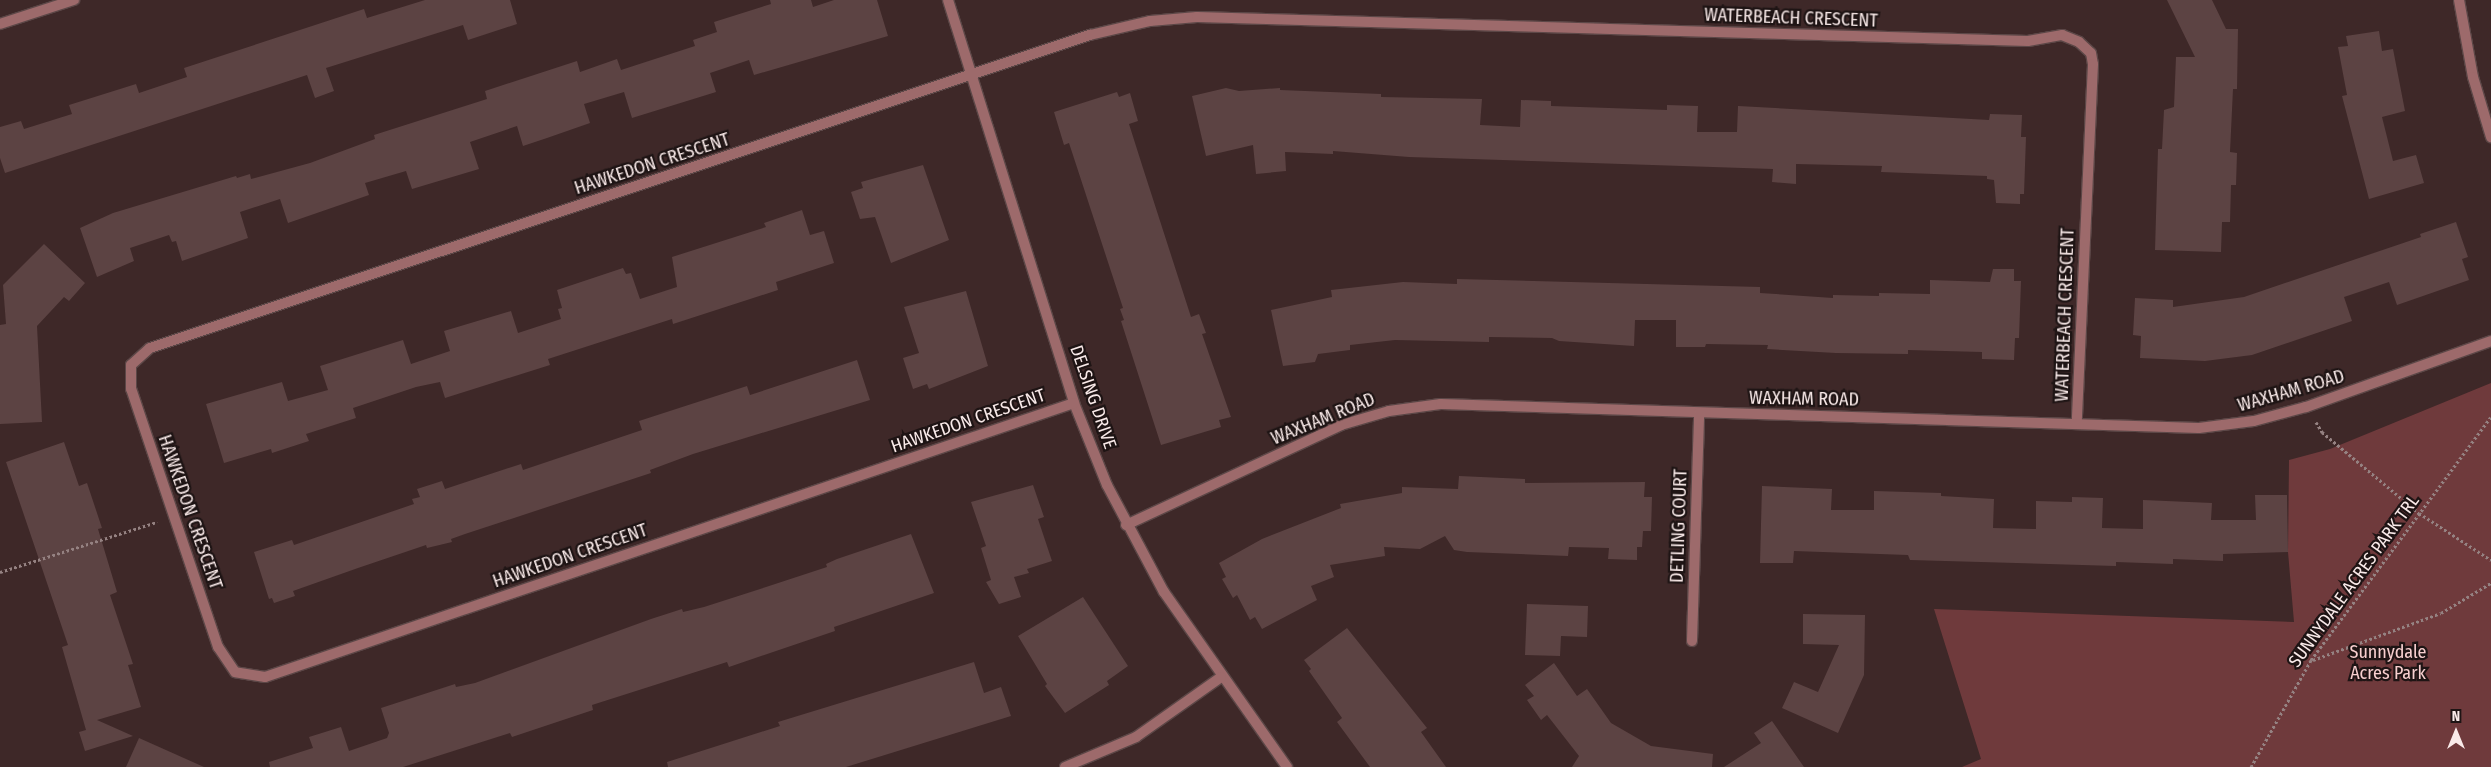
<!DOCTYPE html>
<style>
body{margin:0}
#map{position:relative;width:2491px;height:767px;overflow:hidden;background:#3e2828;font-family:"Fira Sans Condensed",sans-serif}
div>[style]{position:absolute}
.green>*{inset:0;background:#6f3a3c}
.building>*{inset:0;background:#5c4343}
.path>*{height:3px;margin-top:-1.5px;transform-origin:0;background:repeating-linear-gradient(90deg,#958282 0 2.5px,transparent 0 5px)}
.roads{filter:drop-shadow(1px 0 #5c4747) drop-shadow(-1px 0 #5c4747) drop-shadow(0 1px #5c4747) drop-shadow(0 -1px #5c4747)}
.minor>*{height:10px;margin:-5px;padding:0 5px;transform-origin:5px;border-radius:5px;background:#9d6a6b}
span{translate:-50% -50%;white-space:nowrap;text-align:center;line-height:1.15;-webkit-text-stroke:4.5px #1e1414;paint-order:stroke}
.street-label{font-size:18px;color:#f9eae9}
.park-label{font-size:18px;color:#f8cfcf}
.north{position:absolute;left:2431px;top:707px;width:50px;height:50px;-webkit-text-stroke:4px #1e1414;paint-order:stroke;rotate:0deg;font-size:14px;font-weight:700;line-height:20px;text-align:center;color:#f9eae9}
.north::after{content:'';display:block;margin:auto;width:18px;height:22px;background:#f9eae9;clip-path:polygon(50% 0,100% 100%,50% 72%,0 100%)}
</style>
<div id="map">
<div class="green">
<i style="clip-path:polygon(2491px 383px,2491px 767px,1962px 767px,1981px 759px,1934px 609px,2294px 622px,2288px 552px,2289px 460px,2330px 449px)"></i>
</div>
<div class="building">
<i style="clip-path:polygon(425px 0,510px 0,517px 24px,468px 40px,463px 25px,326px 68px,334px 91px,315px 98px,307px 75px,5px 173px,0 158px,0 127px,21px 121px,24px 129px,72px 114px,69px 105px,136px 84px,139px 93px,187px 77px,184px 68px,364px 9px,367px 18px)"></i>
<i style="clip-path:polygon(770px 0,811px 0,813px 7px,834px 0,877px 0,888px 36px,754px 75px,749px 60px,710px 73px,716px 92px,632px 118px,624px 92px,584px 104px,590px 123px,547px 138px,523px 146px,517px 126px,470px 142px,479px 169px,412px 189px,406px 171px,365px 183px,369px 195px,288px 223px,280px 199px,240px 212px,248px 238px,182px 261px,176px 241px,172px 242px,169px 235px,130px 248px,134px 261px,97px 277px,80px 228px,113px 213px,236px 176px,237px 178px,250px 174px,251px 179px,310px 163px,375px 139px,374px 135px,487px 99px,485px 91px,577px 61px,580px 72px,617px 59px,621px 70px,695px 46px,693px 40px,717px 32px,714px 22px,771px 4px)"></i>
<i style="clip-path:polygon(2167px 0,2212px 0,2226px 29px,2238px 29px,2237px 89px,2233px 89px,2230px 152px,2237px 153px,2236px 185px,2231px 185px,2230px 222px,2222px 222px,2221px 252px,2155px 250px,2158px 149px,2162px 149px,2164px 110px,2174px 107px,2176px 57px,2195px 57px)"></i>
<i style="clip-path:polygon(2379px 31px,2382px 51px,2393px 49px,2405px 111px,2382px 117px,2393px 161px,2416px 155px,2424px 183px,2369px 199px,2342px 96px,2347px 95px,2338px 47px,2348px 46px,2346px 36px)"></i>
<i style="clip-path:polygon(1226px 88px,1239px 91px,1280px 88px,1280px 90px,1381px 94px,1381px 97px,1482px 99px,1480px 125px,1520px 127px,1521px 100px,1551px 101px,1551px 106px,1667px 110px,1667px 105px,1698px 106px,1697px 132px,1737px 132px,1738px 106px,1989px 120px,1990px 114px,2022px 115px,2021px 137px,2026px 137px,2024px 194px,2020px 194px,2020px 204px,1996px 203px,1994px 180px,1987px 179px,1987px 176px,1881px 172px,1882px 166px,1796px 164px,1796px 184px,1772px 182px,1773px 169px,1409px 157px,1333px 151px,1333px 154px,1285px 152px,1286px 171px,1256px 174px,1253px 145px,1206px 156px,1192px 96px)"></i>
<i style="clip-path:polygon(1117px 92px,1119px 97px,1130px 93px,1138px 121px,1129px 124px,1142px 165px,1191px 317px,1199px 314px,1206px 333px,1202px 334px,1231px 417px,1219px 420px,1221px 427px,1161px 445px,1121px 321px,1124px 320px,1120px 309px,1123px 308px,1069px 143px,1064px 145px,1054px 112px)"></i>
<i style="clip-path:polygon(923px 165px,949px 240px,891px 263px,875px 217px,860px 219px,851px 192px,863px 188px,861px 182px)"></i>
<i style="clip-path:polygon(802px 210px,810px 235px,824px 231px,834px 263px,776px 282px,778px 290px,673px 324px,672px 319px,548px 359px,550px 365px,445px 398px,440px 382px,416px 387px,353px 408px,356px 418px,306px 434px,309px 441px,272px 453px,271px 449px,224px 463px,206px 404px,282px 382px,288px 401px,328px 390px,320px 366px,403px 340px,411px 364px,450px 351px,444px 331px,511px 311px,518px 333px,561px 319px,558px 309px,562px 308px,557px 290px,623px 268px,626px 274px,631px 273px,640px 299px,677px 287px,672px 257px,766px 227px,764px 223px)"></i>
<i style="clip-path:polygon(2456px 222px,2468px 257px,2462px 259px,2469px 280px,2397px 305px,2389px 282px,2344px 297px,2352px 321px,2252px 355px,2205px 361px,2140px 358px,2141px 336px,2133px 335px,2135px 298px,2173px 300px,2173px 307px,2244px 297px,2421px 237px,2420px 234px)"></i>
<i style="clip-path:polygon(44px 244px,85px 283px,69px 301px,64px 297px,37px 326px,42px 422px,0 424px,0 325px,6px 324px,3px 285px)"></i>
<i style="clip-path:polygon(1993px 269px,2014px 269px,2014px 281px,2021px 281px,2019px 338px,2015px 338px,2014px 360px,1982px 359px,1982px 352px,1908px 350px,1908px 354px,1836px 353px,1767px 349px,1768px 345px,1706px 344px,1705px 347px,1676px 347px,1676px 320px,1635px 320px,1634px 346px,1559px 341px,1552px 338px,1489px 337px,1489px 342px,1395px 340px,1350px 345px,1350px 350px,1318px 354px,1315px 362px,1283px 366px,1271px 310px,1332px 297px,1331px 290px,1403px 282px,1457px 284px,1457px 279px,1760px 287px,1760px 293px,1833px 298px,1833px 295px,1879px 296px,1879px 293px,1930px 294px,1930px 280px,1990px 282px)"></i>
<i style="clip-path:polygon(966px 291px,988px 366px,929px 389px,927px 384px,913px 389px,903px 358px,919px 353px,904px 307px)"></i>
<i style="clip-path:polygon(857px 360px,870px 400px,693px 454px,650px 470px,651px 473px,465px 534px,451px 539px,452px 542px,427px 548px,426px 545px,358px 568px,293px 591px,295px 596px,274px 603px,272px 598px,269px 599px,254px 552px,292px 540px,294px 545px,414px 504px,412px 499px,420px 497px,417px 489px,442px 481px,445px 489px,521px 464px,523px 470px,642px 430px,639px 421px,747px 386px,750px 395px)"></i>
<i style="clip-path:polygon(64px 442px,79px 486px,87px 483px,102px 528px,98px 529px,117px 592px,110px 595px,133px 664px,128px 665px,141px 707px,97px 720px,133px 736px,85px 751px,79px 732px,86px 730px,62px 647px,68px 645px,6px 462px)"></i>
<i style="clip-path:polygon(1459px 476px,1525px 479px,1525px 483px,1645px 482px,1644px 497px,1652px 497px,1651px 531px,1643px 531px,1642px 547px,1637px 547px,1637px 560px,1608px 559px,1609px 548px,1569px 547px,1568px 556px,1467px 552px,1454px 550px,1445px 536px,1420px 549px,1384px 547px,1385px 556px,1330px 565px,1334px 577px,1311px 586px,1317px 600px,1262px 629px,1255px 617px,1250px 620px,1237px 595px,1233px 598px,1222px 579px,1226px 577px,1219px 563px,1262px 539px,1341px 508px,1340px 504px,1402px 493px,1402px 487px,1458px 489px)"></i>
<i style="clip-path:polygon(1033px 485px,1044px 517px,1038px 519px,1052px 561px,1027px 569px,1029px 573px,1014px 577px,1021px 597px,999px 604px,986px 582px,991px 580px,981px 548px,986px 546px,971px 502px)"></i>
<i style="clip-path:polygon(1762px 486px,1832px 489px,1831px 510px,1874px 510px,1874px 491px,1941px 493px,1941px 496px,1994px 499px,1993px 528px,2036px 529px,2036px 501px,2072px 502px,2072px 497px,2103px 498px,2102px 528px,2143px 529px,2143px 500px,2212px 503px,2211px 520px,2256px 520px,2255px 495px,2287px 495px,2288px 552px,2223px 554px,2223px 561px,2173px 559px,2173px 564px,2116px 562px,2116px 566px,1910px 560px,1908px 555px,1794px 551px,1793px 563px,1760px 563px)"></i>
<i style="clip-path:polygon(911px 534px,934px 593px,834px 627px,835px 631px,729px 667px,727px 662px,592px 705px,593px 710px,512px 737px,510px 733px,403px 767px,270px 767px,269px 762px,313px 748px,309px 737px,341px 727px,349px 751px,387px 738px,389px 733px,381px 708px,455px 684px,456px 687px,475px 683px,651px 619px,682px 609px,683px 612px,704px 607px,766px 587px,827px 567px,826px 564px,837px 559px)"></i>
<i style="clip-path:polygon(1083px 597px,1128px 666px,1107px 681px,1109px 685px,1065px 713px,1045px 686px,1047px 684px,1018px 636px)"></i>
<i style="clip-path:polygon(1527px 604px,1588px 606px,1587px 637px,1561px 636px,1560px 656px,1525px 655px)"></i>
<i style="clip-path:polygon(1803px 614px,1865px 615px,1864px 675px,1838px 733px,1782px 708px,1794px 682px,1818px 692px,1839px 645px,1803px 644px)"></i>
<i style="clip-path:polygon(1347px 628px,1427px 728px,1421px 732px,1446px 767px,1370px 767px,1337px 722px,1342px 718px,1309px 671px,1311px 669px,1304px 660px)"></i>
<i style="clip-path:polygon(974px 662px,984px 693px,1001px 687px,1011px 716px,846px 767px,668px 767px,667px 762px,780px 726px,778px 722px)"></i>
<i style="clip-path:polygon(1554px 663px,1577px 696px,1587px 689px,1611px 723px,1651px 746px,1713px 754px,1712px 767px,1572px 767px,1579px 756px,1547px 715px,1541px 720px,1527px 700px,1534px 696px,1525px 685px)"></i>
<i style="clip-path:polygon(1772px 721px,1804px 767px,1724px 767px,1761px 743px,1754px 733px)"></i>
<i style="clip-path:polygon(139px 738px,204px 767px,126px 767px)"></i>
</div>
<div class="path">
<i style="left:2316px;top:422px;width:12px;rotate:59deg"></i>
<i style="left:2322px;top:432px;width:126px;rotate:39.9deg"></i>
<i style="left:2419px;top:513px;width:86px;rotate:33.1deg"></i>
<i style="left:0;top:572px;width:165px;rotate:-17.7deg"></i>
<i style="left:2313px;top:660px;width:136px;rotate:-20.2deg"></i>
<i style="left:2441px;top:613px;width:58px;rotate:-31deg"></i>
<i style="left:2251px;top:767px;width:123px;rotate:-60.7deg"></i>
<i style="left:2311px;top:660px;width:302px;rotate:-53.5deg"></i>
</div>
<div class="roads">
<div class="minor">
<i style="left:948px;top:0;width:422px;rotate:72.6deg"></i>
<i style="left:1074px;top:403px;width:88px;rotate:68.1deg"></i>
<i style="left:1107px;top:485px;width:121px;rotate:62deg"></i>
<i style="left:1164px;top:592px;width:214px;rotate:54.9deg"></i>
<i style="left:2459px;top:0;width:78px;rotate:79.7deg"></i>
<i style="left:2473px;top:77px;width:63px;rotate:73.3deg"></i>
<i style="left:0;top:24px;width:78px;rotate:-18deg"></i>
<i style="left:1074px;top:403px;width:854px;rotate:161.29deg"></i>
<i style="left:265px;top:677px;width:30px;rotate:-171deg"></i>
<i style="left:235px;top:672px;width:30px;rotate:-124deg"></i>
<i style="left:218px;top:647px;width:272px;rotate:-108.6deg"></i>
<i style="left:131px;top:389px;width:24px;rotate:-90deg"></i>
<i style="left:131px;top:365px;width:25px;rotate:-42deg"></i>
<i style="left:150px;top:348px;width:991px;rotate:-18.42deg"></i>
<i style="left:1090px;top:35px;width:62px;rotate:-13.1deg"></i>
<i style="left:1150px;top:21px;width:47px;rotate:-4.9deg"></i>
<i style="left:1197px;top:17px;width:831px;rotate:1.65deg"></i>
<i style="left:2028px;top:41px;width:35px;rotate:-10deg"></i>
<i style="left:2062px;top:35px;width:18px;rotate:22deg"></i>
<i style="left:2079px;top:42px;width:16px;rotate:43deg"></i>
<i style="left:2091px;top:53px;width:11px;rotate:80deg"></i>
<i style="left:2093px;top:64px;width:358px;rotate:92.6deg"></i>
<i style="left:1126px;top:525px;width:237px;rotate:-24.9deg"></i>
<i style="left:1341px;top:425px;width:50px;rotate:-16.3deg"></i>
<i style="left:1389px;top:411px;width:52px;rotate:-7.7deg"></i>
<i style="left:1441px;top:404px;width:758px;rotate:1.81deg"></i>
<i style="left:2199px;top:428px;width:55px;rotate:-7.3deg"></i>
<i style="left:2254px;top:421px;width:54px;rotate:-15.1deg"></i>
<i style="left:2306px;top:407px;width:196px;rotate:-19.6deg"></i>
<i style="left:1692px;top:641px;width:228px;rotate:-88.2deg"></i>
<i style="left:1065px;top:767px;width:77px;rotate:-22.9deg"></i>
<i style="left:1136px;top:737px;width:104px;rotate:-35.2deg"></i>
</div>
</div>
<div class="street-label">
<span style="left:1791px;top:18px;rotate:2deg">WATERBEACH CRESCENT</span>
<span style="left:652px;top:164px;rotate:-18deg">HAWKEDON CRESCENT</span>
<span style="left:2065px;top:315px;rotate:-88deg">WATERBEACH CRESCENT</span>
<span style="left:2291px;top:391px;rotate:-16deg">WAXHAM ROAD</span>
<span style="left:1093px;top:397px;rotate:71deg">DELSING DRIVE</span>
<span style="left:1804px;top:399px;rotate:1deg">WAXHAM ROAD</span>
<span style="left:1323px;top:419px;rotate:-22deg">WAXHAM ROAD</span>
<span style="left:968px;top:421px;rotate:-19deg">HAWKEDON CRESCENT</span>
<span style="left:190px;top:512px;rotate:71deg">HAWKEDON CRESCENT</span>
<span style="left:1679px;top:526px;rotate:-88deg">DETLING COURT</span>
<span style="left:570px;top:556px;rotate:-19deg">HAWKEDON CRESCENT</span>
<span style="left:2354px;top:581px;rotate:-54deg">SUNNYDALE ACRES PARK TRL</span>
</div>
<div class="park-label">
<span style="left:2388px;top:663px">Sunnydale<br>Acres Park</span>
</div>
<div class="north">N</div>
</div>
